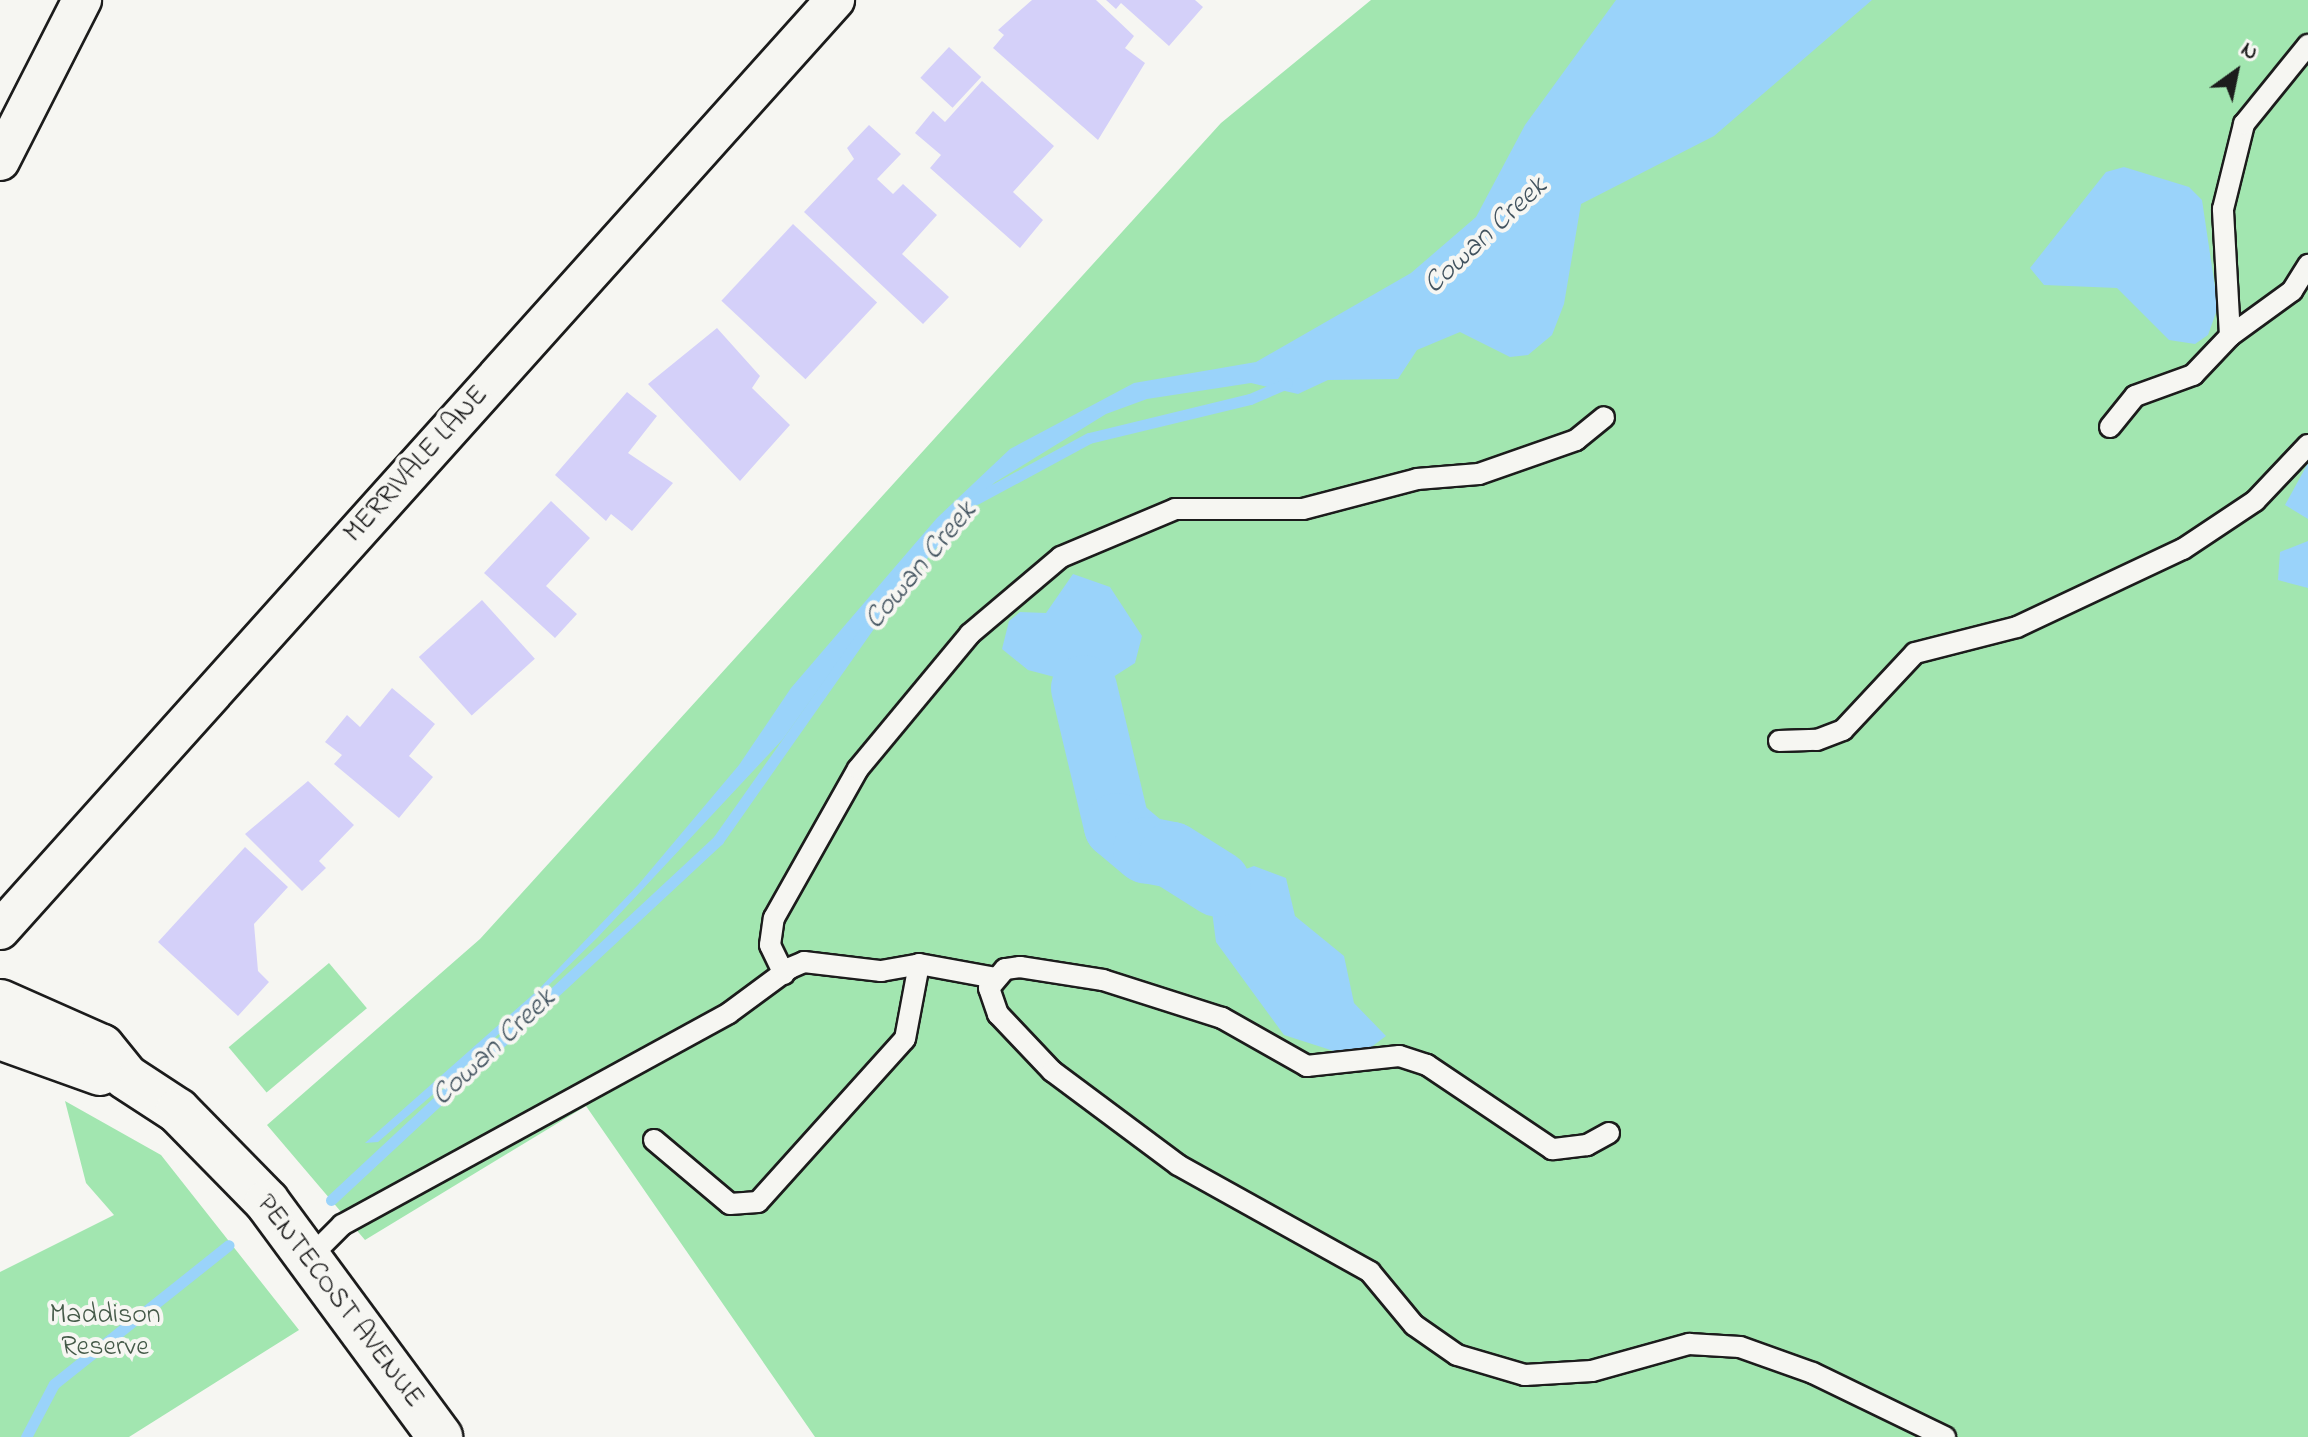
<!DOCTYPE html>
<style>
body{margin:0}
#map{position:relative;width:2308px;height:1437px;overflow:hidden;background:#f6f6f2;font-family:"Indie Flower",sans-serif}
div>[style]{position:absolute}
.green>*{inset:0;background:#a2e6b0;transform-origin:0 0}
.water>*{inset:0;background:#9ad3fa}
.stream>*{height:11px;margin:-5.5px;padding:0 5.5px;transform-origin:5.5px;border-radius:5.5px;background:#9ad3fa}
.river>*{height:66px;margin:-33px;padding:0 33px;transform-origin:33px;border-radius:33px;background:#9ad3fa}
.building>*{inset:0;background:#d4d0f9;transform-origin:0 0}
.roads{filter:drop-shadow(2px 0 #1c1c1c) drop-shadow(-2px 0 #1c1c1c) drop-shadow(0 2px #1c1c1c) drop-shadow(0 -2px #1c1c1c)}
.service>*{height:20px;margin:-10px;padding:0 10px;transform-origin:10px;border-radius:10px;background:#f6f6f2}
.minor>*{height:38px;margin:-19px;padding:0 19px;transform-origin:19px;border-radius:19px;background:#f6f6f2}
.tertiary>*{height:44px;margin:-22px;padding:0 22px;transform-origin:22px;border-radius:22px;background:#f6f6f2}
span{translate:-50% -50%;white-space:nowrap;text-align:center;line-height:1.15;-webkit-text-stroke:8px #f6f6f2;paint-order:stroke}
.street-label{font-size:28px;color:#1c1c1c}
.park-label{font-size:28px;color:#445948}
.water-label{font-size:30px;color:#42535f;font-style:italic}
.north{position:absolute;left:2196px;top:32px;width:80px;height:80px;-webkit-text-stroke:6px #f6f6f2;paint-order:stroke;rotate:33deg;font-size:22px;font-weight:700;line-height:32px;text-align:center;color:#1c1c1c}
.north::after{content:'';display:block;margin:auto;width:28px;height:36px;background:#1c1c1c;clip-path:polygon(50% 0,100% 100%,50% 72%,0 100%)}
</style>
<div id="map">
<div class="green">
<i style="clip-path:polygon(1371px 0,2308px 0,2308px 1437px,815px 1437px,586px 1106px,365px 1240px,267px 1125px,480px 939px,1221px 123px)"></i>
<i style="left:329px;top:963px;width:59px;height:131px;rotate:50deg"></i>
<i style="clip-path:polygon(65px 1101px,161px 1155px,299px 1330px,129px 1437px,0 1437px,0 1272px,114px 1215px,86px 1183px)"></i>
</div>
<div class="water">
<i style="clip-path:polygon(1616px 0,1872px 0,1714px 136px,1581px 204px,1564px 304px,1552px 335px,1528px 355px,1510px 357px,1460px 332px,1417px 350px,1398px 379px,1328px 380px,1298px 394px,1251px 383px,1147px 399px,1106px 414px,994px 483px,848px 648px,783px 739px,598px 937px,468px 1064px,378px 1142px,365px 1143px,538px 990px,638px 885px,739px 765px,791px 688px,937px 518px,1010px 449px,1134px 383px,1256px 362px,1411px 273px,1476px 217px,1525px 125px)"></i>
<i style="clip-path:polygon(2124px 167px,2189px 187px,2202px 200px,2218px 307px,2208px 335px,2195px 344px,2169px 340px,2117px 288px,2044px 285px,2030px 268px,2106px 172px)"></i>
<i style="clip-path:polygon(2308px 463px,2308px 519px,2285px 505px)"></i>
<i style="clip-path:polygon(2308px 541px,2308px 588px,2278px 580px,2280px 552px)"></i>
<i style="clip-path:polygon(1073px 574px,1110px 587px,1142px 636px,1135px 663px,1096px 688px,1028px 670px,1002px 649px,1009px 621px,1020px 612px,1046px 613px)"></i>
<i style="clip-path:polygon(1254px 866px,1286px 878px,1295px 916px,1344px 956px,1354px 1003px,1386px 1036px,1370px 1048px,1343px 1054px,1284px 1035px,1216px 942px,1211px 904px,1218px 891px,1227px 876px)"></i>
</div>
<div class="stream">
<i style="left:976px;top:499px;width:128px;rotate:-28.4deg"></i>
<i style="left:1089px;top:438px;width:166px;rotate:-13.6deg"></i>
<i style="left:1250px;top:399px;width:40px;rotate:-23.4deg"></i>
<i style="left:331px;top:1200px;width:529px;rotate:-42.93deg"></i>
<i style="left:718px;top:840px;width:275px;rotate:-54.9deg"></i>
<i style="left:26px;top:1437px;width:60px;rotate:-62.2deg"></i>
<i style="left:54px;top:1384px;width:223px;rotate:-38.5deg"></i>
</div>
<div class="river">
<i style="left:1084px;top:688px;width:142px;rotate:76.6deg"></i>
<i style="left:1117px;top:826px;width:38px;rotate:40deg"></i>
<i style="left:1146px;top:850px;width:26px;rotate:11deg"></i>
<i style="left:1172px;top:855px;width:54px;rotate:32.2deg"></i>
</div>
<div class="building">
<i style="clip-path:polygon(1032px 0,1096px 0,1134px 36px,1125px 48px,1145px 63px,1098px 140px,993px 48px,1004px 35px,998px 30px)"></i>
<i style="clip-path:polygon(1106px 0,1195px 0,1203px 7px,1169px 46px,1121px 3px,1116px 9px)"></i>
<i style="left:949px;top:47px;width:44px;height:42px;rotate:43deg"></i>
<i style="clip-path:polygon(982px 81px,1054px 146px,1013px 192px,1043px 220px,1020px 248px,930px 168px,941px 155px,915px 133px,933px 111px,945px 122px)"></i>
<i style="clip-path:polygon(869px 125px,901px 154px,877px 179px,893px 194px,903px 184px,937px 215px,902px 254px,949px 297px,923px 324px,804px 212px,854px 159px,847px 148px)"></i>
<i style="left:793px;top:224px;width:115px;height:105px;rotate:43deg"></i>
<i style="clip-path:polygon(717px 328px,760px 376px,752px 388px,790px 425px,740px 481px,648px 384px)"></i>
<i style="clip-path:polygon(627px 392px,657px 416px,628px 453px,673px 483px,632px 531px,611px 514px,606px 521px,555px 475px)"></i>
<i style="clip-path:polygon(551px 501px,590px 538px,546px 586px,577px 614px,555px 638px,484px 573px)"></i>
<i style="left:482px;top:600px;width:79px;height:85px;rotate:48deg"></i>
<i style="clip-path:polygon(392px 688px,435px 724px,409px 756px,433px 777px,399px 818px,334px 764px,342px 755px,325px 742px,347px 715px,360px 727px)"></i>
<i style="clip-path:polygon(308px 781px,354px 825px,319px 861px,326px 868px,302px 891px,245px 834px)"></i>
<i style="clip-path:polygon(245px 847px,288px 887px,254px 924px,258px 971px,269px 982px,238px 1016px,158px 942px)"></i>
</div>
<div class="roads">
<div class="service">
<i style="left:2230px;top:336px;width:77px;rotate:-36deg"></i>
<i style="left:2292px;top:291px;width:31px;rotate:-58deg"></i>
<i style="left:2110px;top:427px;width:40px;rotate:-51deg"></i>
<i style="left:2135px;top:396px;width:62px;rotate:-19.9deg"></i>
<i style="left:2193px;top:375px;width:54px;rotate:-46.5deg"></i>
<i style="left:2230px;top:336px;width:127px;rotate:-93.2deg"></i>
<i style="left:2223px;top:209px;width:88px;rotate:-76.1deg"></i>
<i style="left:2244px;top:124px;width:102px;rotate:-51deg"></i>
<i style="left:1779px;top:741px;width:38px;rotate:-2deg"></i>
<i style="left:1817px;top:740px;width:28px;rotate:-21deg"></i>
<i style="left:1843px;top:730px;width:105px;rotate:-46.9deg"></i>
<i style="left:1915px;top:653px;width:105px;rotate:-14.3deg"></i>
<i style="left:2017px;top:627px;width:183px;rotate:-25.2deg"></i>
<i style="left:2183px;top:549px;width:87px;rotate:-33.7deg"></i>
<i style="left:2255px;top:501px;width:77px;rotate:-46.6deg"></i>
<i style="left:784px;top:974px;width:32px;rotate:-116deg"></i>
<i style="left:770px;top:945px;width:27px;rotate:-82deg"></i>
<i style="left:774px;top:918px;width:171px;rotate:-60.6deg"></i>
<i style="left:858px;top:769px;width:175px;rotate:-50.3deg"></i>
<i style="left:970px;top:634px;width:119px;rotate:-40.2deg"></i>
<i style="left:1061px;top:557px;width:124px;rotate:-22.8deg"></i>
<i style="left:1175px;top:509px;width:128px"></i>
<i style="left:1303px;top:509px;width:118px;rotate:-14.7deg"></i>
<i style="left:1417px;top:479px;width:62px;rotate:-4.6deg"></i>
<i style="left:1479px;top:474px;width:103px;rotate:-19.3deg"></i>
<i style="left:1576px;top:440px;width:36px;rotate:-39deg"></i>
<i style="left:1609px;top:1133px;width:25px;rotate:151deg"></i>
<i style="left:1587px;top:1145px;width:35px;rotate:173deg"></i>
<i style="left:1552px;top:1149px;width:151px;rotate:-146.1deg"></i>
<i style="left:1427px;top:1065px;width:29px;rotate:-162deg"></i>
<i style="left:1399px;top:1056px;width:93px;rotate:173.8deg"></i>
<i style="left:1307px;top:1066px;width:98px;rotate:-150.5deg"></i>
<i style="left:1222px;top:1018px;width:125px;rotate:-162.3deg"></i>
<i style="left:1103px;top:980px;width:84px;rotate:-171.1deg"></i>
<i style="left:1020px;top:967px;width:15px;rotate:172deg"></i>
<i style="left:1005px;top:969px;width:25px;rotate:130deg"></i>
<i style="left:989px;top:988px;width:28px;rotate:71deg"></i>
<i style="left:998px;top:1014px;width:79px;rotate:46.5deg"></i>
<i style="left:1052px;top:1071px;width:157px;rotate:36.7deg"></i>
<i style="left:1178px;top:1165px;width:220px;rotate:29.1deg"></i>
<i style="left:1370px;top:1272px;width:69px;rotate:50.3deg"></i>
<i style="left:1414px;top:1325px;width:52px;rotate:34.9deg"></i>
<i style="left:1457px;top:1355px;width:71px;rotate:16.4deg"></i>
<i style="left:1525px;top:1375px;width:67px;rotate:-3.4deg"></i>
<i style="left:1592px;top:1371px;width:101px;rotate:-15.6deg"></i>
<i style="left:1689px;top:1344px;width:51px;rotate:3.4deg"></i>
<i style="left:1740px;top:1347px;width:77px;rotate:19.6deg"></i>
<i style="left:1813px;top:1373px;width:147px;rotate:25.9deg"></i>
<i style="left:654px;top:1140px;width:99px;rotate:40.1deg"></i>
<i style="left:730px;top:1204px;width:28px;rotate:-4deg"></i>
<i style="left:758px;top:1202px;width:219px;rotate:-48deg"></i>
<i style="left:905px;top:1039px;width:76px;rotate:-79.4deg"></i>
<i style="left:919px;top:964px;width:77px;rotate:10.4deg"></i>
<i style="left:311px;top:1256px;width:44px;rotate:-45deg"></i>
<i style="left:342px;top:1225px;width:441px;rotate:-28.7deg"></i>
<i style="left:729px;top:1013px;width:76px;rotate:-36.4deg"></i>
<i style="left:790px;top:968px;width:15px;rotate:-23deg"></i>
<i style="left:804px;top:962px;width:78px;rotate:6.7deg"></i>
<i style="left:881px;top:971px;width:39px;rotate:-10deg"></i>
</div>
<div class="minor">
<i style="left:0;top:161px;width:181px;rotate:-63deg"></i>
<i style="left:0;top:930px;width:1250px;rotate:-48.08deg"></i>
</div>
<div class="tertiary">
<i style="left:0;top:1002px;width:111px;rotate:23.8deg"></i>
<i style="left:102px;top:1047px;width:38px;rotate:51deg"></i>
<i style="left:126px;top:1077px;width:62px;rotate:33.2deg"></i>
<i style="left:178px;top:1111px;width:127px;rotate:45.6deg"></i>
<i style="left:267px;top:1202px;width:292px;rotate:53.6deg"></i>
<i style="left:0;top:1037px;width:106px;rotate:19.8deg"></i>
</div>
</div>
<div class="street-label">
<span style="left:417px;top:465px;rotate:-48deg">MERRIVALE LANE</span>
<span style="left:339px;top:1302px;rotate:53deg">PENTECOST AVENUE</span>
</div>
<div class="park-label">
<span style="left:105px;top:1332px">Maddison<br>Reserve</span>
</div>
<div class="water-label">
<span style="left:1486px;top:236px;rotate:-43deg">Cowan Creek</span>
<span style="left:921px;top:566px;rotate:-50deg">Cowan Creek</span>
<span style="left:494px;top:1048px;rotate:-43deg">Cowan Creek</span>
</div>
<div class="north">N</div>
</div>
